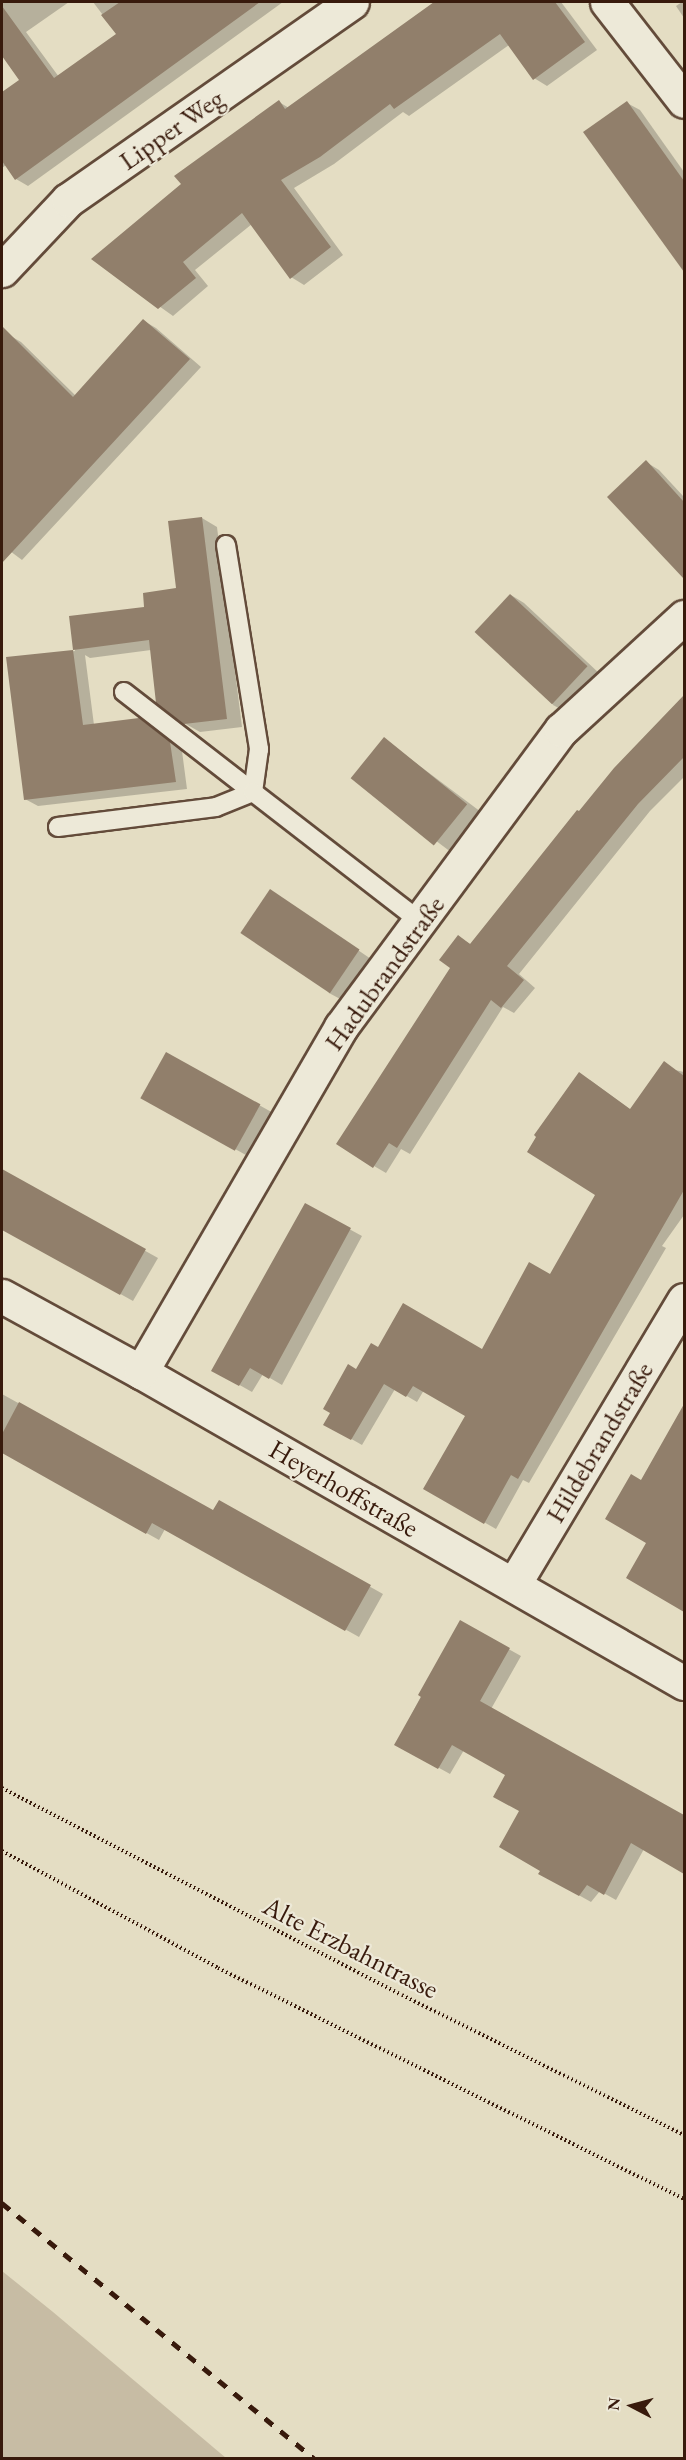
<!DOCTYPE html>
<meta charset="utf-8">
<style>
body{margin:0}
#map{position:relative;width:686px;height:2460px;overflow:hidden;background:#e4ddc3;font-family:"EB Garamond",serif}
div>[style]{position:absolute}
.green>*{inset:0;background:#c7bca4}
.shadow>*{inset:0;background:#0003;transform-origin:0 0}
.building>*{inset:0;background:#917f6b;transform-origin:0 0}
.path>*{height:4px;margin-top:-2px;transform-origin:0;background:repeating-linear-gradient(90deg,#381a0c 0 1.5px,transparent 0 4.5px)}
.roads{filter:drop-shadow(2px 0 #634b3a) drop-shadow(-2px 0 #634b3a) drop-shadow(0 2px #634b3a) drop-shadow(0 -2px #634b3a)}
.lane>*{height:18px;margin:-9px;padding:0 9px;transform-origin:9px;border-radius:9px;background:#ede9d8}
.street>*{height:33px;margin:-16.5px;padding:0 16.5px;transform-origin:16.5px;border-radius:16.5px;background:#ede9d8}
.secondary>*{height:33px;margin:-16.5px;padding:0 16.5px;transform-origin:16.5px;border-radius:16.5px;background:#ede9d8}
.rail>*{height:4.5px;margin-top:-2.25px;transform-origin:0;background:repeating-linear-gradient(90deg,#381a0c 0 10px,transparent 0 20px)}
span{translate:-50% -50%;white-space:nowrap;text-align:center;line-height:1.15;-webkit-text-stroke:4.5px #ede9d8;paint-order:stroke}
.street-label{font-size:27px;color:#381a0c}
.frame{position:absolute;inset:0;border:3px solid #381a0c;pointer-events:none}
.north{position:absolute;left:602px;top:2376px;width:60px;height:60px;-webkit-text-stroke:4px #ede9d8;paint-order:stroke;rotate:276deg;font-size:16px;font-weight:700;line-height:24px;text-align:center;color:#381a0c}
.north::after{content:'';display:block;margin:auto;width:21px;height:27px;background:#381a0c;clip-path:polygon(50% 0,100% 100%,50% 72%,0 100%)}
</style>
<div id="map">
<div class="green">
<i style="clip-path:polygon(2px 2271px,53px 2312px,226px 2458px,2px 2458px)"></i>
</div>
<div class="shadow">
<i style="clip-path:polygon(2px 2px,69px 2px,26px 32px,59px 77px,118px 35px,93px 2px,283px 2px,28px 186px,16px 179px,6px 165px,2px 168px,2px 94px,21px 80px,2px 54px)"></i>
<i style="clip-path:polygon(436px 2px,481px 2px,488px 11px,502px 2px,561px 2px,597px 50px,547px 86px,534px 78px,509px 45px,409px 116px,403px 112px,334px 164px,294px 188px,343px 255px,304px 285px,291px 277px,252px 224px,195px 270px,208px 286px,173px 316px,93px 259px,279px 102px,289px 108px)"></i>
<i style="clip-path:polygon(682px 2px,684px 2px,684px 18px,676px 6px)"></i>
<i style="clip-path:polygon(627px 103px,640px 110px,684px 172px,684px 269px,585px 132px)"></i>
<i style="clip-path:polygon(144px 321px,156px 328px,201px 367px,22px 560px,2px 545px,2px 343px,9px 335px,21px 342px,76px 396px)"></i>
<i style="clip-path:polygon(646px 462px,659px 470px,684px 497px,684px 576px,681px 574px)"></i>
<i style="clip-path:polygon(202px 518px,217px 527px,242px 727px,200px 732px,184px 723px,151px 650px,90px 658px,85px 655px,94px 725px,139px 720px,152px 727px,182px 751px,187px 789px,38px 806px,25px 799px,8px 659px,75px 651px,71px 617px,146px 608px,178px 590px)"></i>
<i style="clip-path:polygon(511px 595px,524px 603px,600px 674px,566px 712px,553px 705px)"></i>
<i style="clip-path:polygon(684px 698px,684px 777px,650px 811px,519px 974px,535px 988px,514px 1013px,503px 1007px,410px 1154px,401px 1149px,386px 1173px,374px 1166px,452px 967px,458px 937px,472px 945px,615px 769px)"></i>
<i style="left:384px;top:739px;width:121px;height:50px;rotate:37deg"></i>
<i style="clip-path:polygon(283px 899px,371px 959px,342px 1000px,329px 993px)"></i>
<i style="left:167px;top:1054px;width:121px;height:50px;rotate:29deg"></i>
<i style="clip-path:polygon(675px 1070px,684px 1072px,684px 1215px,662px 1246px,666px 1248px,529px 1483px,523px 1480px,496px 1529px,426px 1489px,467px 1415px,424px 1390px,417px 1402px,395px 1389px,362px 1445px,325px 1424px,357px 1372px,378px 1349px,482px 1351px,551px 1276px,597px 1195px,590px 1080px,631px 1110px)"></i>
<i style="clip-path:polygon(2px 1171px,158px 1258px,133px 1301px,2px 1228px)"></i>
<i style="clip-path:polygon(305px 1205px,362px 1236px,282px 1385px,263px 1374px,252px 1392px,213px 1370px)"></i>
<i style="clip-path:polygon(2px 1394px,214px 1512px,219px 1502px,383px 1594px,359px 1637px,165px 1529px,159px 1540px,2px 1452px)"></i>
<i style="clip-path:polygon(684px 1406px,684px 1610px,628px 1577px,648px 1542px,641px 1481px)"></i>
<i style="clip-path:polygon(460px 1622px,521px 1656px,491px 1709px,684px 1816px,684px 1872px,644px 1849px,616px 1900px,600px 1891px,591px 1902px,541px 1874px,542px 1870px,507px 1774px,464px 1750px,450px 1774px,396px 1744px)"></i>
</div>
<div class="building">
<i style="clip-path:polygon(120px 2px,260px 2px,15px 180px,2px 161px,2px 92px,19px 80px,2px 56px,2px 6px,54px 78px,116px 34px,101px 15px)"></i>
<i style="clip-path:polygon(434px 2px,555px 2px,585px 42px,533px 80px,500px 34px,394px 109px,390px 104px,320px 157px,281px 180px,331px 247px,290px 279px,242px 213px,183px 262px,196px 278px,158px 309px,91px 259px,181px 184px,174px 176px,279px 100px,285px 109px)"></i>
<i style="clip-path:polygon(627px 101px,684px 181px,684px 272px,583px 132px)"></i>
<i style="clip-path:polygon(143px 319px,190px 359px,2px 563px,2px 326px,73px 397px)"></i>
<i style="clip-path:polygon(646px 460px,684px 502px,684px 579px,607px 497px)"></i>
<i style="clip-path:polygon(202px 517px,227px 719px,184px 724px,156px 703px,149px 640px,73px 650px,69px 616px,144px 607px,143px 593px,176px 588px,168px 521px)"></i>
<i style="left:510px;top:594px;width:106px;height:52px;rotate:43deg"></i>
<i style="clip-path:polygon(73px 650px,83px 725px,139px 718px,170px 742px,176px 782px,24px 800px,6px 657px)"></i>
<i style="clip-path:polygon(684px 695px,684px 757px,638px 804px,507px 966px,524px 980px,501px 1008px,491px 1000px,397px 1148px,389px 1143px,373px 1168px,336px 1144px,450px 968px,439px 960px,458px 935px,470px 944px,577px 810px,579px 811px,614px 768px)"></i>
<i style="left:384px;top:737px;width:107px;height:53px;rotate:39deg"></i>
<i style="left:270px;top:889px;width:108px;height:53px;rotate:34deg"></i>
<i style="left:166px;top:1052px;width:108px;height:53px;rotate:29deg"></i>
<i style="clip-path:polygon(664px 1061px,684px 1076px,684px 1190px,518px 1479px,511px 1475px,484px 1524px,423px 1489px,465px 1416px,413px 1386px,406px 1397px,384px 1384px,351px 1440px,323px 1425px,330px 1413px,323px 1409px,348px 1364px,356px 1369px,371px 1343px,378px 1347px,403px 1303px,482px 1349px,529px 1262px,550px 1274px,595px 1195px,527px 1152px,536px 1137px,534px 1135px,579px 1072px,630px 1109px)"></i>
<i style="clip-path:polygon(2px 1169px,146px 1249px,120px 1295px,2px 1230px)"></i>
<i style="clip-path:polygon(305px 1203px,351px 1228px,269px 1379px,250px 1368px,239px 1386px,211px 1371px)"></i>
<i style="clip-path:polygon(19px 1402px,213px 1510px,219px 1500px,371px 1585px,345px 1631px,152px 1523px,146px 1534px,2px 1453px,2px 1434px)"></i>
<i style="clip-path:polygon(684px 1404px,684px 1612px,626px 1578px,646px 1543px,605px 1519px,631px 1474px,641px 1480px)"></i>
<i style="clip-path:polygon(460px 1620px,510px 1648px,480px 1701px,684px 1815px,684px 1874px,631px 1843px,604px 1895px,587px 1885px,579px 1896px,538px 1874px,540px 1871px,499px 1847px,519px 1811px,493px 1797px,505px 1775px,452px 1745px,438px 1769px,394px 1745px,421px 1697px,418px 1695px)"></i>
</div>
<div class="path">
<i style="left:2px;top:1788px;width:450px;rotate:27.4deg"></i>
<i style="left:402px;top:1995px;width:315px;rotate:26.4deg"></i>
<i style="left:2px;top:1851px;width:246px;rotate:28.4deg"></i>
<i style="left:218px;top:1968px;width:520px;rotate:26.37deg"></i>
</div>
<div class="roads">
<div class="lane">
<i style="left:226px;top:545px;width:207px;rotate:80.8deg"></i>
<i style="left:259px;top:749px;width:43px;rotate:97.9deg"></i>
<i style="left:124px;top:692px;width:163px;rotate:37.8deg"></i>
<i style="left:58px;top:827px;width:159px;rotate:-7.2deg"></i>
<i style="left:216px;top:807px;width:40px;rotate:-22deg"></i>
<i style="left:253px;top:792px;width:211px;rotate:37.7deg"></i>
</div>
<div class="street">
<i style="left:607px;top:2px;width:125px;rotate:52.1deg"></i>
<i style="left:2px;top:1296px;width:158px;rotate:28.7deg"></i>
<i style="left:141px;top:1372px;width:626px;rotate:29.8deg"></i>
<i style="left:141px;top:1372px;width:399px;rotate:-59.9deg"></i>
<i style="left:341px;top:1027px;width:370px;rotate:-53.5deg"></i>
<i style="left:561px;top:730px;width:167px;rotate:-42.6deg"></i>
<i style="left:514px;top:1584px;width:331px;rotate:-59.1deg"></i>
</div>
<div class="secondary">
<i style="left:2px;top:270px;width:96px;rotate:-46.7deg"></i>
<i style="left:68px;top:200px;width:346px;rotate:-34.9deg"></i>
</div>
</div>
<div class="rail">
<i style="left:2px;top:2203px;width:403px;rotate:39.3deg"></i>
</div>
<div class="street-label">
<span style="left:171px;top:129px;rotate:-35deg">Lipper Weg</span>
<span style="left:384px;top:973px;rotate:-54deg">Hadubrandstraße</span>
<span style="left:599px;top:1442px;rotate:-59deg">Hildebrandstraße</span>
<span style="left:344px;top:1488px;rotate:30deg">Heyerhoffstraße</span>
<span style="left:351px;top:1947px;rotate:27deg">Alte Erzbahntrasse</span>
</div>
<div class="frame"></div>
<div class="north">N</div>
</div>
